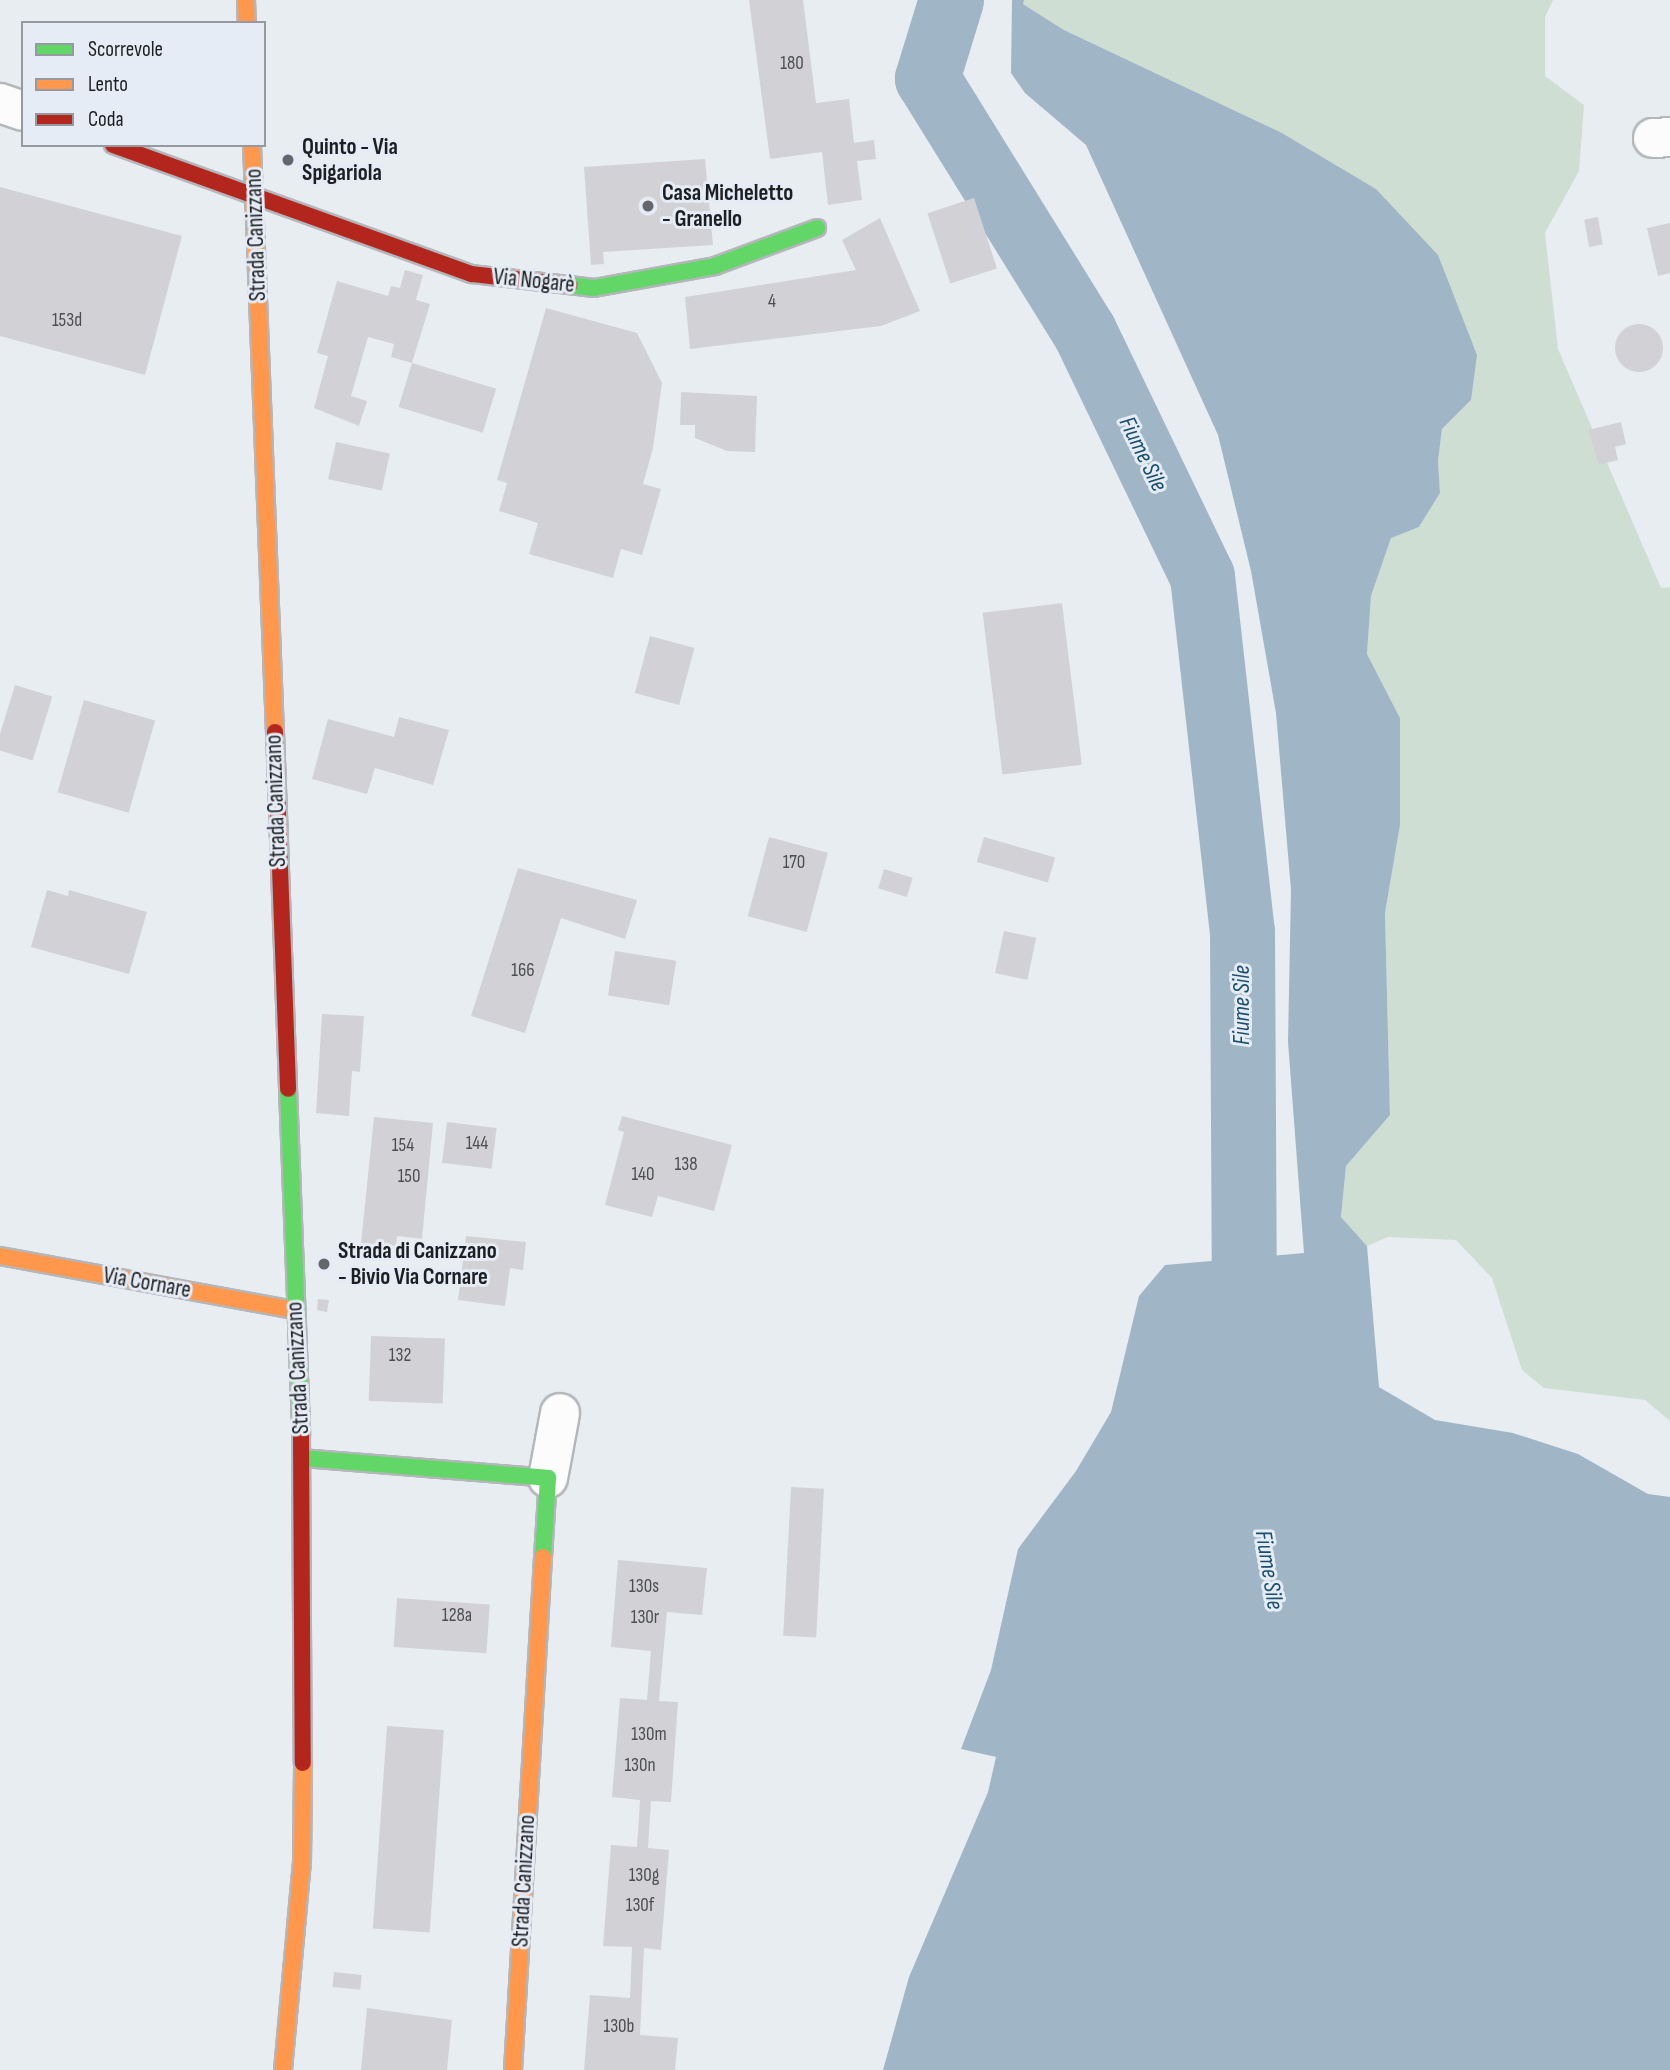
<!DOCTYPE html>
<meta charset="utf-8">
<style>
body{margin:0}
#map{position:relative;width:1670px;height:2070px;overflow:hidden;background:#e8edf2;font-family:"Sofia Sans Condensed",sans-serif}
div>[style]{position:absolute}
.green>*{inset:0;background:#ceded2}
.water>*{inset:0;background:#a0b6c7}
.river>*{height:65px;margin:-32.5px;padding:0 32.5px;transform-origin:32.5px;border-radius:32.5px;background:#a0b6c7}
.building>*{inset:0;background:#d2d2d6;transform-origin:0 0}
.round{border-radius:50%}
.roads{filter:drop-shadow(2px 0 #b4b7ba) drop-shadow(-2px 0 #b4b7ba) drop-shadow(0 2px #b4b7ba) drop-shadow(0 -2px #b4b7ba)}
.street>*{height:38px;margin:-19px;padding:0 19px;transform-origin:19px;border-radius:19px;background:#fcfcfd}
.fast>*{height:16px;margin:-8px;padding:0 8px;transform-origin:8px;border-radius:8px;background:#63d668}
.slow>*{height:16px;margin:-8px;padding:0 8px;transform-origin:8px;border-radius:8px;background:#ff974d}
.jam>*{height:16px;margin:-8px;padding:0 8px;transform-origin:8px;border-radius:8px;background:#b3261e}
.dots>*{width:19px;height:19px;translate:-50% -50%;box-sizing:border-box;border:4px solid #e5ecf5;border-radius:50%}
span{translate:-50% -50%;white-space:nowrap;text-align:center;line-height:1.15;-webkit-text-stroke:6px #e5ecf5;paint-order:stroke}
.number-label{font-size:19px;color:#4c4e51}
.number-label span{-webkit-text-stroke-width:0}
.poi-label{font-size:23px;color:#1c1e21;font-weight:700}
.left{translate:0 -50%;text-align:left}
.street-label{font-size:23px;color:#1c1e21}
.water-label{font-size:24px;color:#1a4e6e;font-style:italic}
.legend{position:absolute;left:21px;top:21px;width:245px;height:126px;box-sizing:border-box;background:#e5ecf5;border:2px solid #959aa0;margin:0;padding:9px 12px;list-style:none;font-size:21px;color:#1c1e21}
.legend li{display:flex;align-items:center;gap:14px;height:35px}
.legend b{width:35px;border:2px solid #959aa0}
</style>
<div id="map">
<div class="green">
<i style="clip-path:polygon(1024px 0,1553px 0,1545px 17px,1545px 76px,1584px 105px,1579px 171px,1545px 233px,1558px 349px,1661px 588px,1670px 587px,1670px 1421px,1645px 1400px,1544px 1388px,1522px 1370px,1492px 1278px,1456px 1240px,1388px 1237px,1367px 1246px,1341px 1217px,1346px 1166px,1390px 1115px,1385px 913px,1400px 825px,1400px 718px,1367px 654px,1371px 596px,1391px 537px,1419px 527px,1440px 493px,1438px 461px,1442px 429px,1471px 400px,1376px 189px,1282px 133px,1064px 30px,1022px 3px)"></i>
</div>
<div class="water">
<i style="clip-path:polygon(1012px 0,1024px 0,1023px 4px,1064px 30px,1282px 133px,1376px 189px,1438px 255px,1477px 355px,1471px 400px,1442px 429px,1438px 461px,1440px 493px,1419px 527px,1391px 538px,1371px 596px,1367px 654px,1400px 718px,1400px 825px,1385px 913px,1390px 1115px,1346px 1166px,1341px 1217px,1367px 1246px,1379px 1387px,1435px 1420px,1513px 1433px,1578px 1454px,1648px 1494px,1670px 1497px,1670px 2070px,883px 2070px,909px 1977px,988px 1792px,996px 1757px,961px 1749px,991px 1670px,1018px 1549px,1076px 1471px,1111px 1412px,1139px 1296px,1165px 1265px,1304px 1253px,1288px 1042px,1291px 890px,1276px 713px,1251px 571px,1218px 435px,1086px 145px,1025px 93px,1011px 73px)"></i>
</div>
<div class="river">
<i style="left:951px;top:0;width:82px;rotate:107.1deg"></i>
<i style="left:927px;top:78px;width:298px;rotate:58.2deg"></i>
<i style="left:1084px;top:331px;width:272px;rotate:64.3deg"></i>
<i style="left:1202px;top:576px;width:357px;rotate:83.6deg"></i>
<i style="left:1242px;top:931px;width:416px;rotate:89.7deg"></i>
</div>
<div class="building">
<i style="clip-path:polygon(749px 0,803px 0,816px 103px,849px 99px,854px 143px,874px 140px,876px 159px,857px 161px,862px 200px,828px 205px,822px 152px,770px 159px)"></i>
<i style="clip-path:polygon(705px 159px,713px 245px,603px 252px,604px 264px,591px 265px,584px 167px)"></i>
<i style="clip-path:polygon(0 187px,182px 236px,145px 375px,0 336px)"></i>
<i style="left:974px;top:198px;width:74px;height:49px;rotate:72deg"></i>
<i style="left:1598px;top:217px;width:28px;height:14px;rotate:80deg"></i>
<i style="clip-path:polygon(880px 218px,920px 311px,881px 326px,690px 349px,685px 297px,856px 270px,842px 240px)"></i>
<i style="clip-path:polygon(1670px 223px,1670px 273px,1658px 276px,1647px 228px)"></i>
<i style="clip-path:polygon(405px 270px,423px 275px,416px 300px,430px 304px,412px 363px,391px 357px,394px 344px,368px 337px,351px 396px,367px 401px,359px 426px,314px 408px,328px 356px,317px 353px,337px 281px,388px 296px,391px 286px,400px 288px)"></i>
<i style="clip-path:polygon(546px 308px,637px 333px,662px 383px,653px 448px,643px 484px,661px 489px,642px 555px,621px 549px,613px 578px,529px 554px,538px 523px,499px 511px,507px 483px,497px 480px)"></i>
<i class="round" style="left:1615px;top:324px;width:48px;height:48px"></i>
<i style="left:412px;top:363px;width:88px;height:46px;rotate:17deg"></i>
<i style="clip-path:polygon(681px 392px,757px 396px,755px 452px,727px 451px,695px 438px,695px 425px,680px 425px)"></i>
<i style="clip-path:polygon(1621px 422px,1626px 444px,1615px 447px,1618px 460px,1599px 465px,1588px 430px)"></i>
<i style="left:336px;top:442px;width:55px;height:38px;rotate:12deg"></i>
<i style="left:1062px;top:603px;width:163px;height:80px;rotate:83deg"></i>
<i style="left:650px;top:636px;width:46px;height:59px;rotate:15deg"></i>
<i style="left:15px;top:685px;width:39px;height:67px;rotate:17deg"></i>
<i style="left:84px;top:700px;width:74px;height:96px;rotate:16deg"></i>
<i style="clip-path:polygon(399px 717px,449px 730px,433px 785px,375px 768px,367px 794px,312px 779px,328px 719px,394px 737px)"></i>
<i style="left:769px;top:837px;width:61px;height:82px;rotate:15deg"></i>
<i style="left:984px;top:837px;width:74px;height:26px;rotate:16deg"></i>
<i style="clip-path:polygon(518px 868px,637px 900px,625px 939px,561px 918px,525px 1033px,471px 1016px)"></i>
<i style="left:884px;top:869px;width:30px;height:20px;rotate:17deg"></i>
<i style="clip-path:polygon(47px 890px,68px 896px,69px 890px,147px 912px,129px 974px,31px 947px)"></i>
<i style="left:1004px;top:931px;width:33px;height:43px;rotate:12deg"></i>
<i style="left:615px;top:951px;width:62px;height:45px;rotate:9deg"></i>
<i style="clip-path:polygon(322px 1014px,364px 1016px,360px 1072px,352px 1071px,349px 1116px,316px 1113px)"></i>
<i style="clip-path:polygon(622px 1116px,732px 1145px,714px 1211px,658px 1196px,652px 1217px,605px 1205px,624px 1132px,618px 1130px)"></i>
<i style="clip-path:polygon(374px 1117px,433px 1123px,422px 1239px,397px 1236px,396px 1246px,361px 1243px)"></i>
<i style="left:447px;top:1122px;width:50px;height:41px;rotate:7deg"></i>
<i style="clip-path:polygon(466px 1236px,526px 1242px,523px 1270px,510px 1268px,505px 1306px,458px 1300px)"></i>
<i style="clip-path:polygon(318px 1299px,329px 1300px,327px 1312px,317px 1310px)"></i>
<i style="left:371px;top:1336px;width:74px;height:65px;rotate:2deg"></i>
<i style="left:791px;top:1487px;width:33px;height:149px;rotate:3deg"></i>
<i style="clip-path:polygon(618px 1560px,707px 1568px,702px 1615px,667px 1612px,659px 1701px,678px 1702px,671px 1802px,651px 1801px,648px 1848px,669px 1850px,661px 1950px,644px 1948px,640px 2035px,678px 2038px,675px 2070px,584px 2070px,590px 1995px,630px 1998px,632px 1947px,603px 1946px,611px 1845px,637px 1847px,640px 1800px,612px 1797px,620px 1698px,647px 1700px,651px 1651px,611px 1647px)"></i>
<i style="left:397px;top:1598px;width:93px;height:49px;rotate:4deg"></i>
<i style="left:387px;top:1726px;width:57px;height:203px;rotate:4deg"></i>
<i style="left:334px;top:1972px;width:28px;height:15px;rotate:6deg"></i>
<i style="clip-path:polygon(367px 2008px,452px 2020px,447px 2070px,361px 2070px)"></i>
</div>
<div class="roads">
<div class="street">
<i style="left:0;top:103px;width:24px;rotate:19deg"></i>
<i style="left:1653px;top:138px;width:17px;rotate:-3deg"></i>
<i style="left:548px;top:1478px;width:66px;rotate:-79.5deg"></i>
</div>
<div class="fast">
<i style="left:569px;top:285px;width:25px;rotate:7deg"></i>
<i style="left:594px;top:288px;width:123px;rotate:-10.3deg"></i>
<i style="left:715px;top:266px;width:109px;rotate:-20.4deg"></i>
<i style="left:288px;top:1089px;width:344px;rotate:87.8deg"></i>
<i style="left:302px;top:1458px;width:247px;rotate:4.6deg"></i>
<i style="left:548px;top:1478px;width:79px;rotate:93.6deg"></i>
</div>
<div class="slow">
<i style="left:246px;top:0;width:23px;rotate:88deg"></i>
<i style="left:252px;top:145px;width:587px;rotate:87.76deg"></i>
<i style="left:0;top:1256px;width:300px;rotate:10.4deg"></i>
<i style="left:283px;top:2070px;width:208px;rotate:-84.8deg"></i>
<i style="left:302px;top:1863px;width:100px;rotate:-89.4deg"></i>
<i style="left:513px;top:2070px;width:514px;rotate:-86.65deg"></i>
</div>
<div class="jam">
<i style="left:113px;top:145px;width:381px;rotate:19.8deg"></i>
<i style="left:472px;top:274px;width:98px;rotate:6.5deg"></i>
<i style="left:275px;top:732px;width:357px;rotate:87.9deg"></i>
<i style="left:301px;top:1433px;width:330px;rotate:89.7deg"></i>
</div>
</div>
<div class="dots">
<i style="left:288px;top:160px;background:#63666a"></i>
<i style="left:648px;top:206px;background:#63666a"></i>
<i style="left:324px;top:1264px;background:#63666a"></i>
</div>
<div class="number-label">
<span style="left:792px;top:64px">180</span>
<span style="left:772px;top:302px">4</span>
<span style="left:67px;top:321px">153d</span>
<span style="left:794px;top:863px">170</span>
<span style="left:523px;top:971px">166</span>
<span style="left:477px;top:1144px">144</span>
<span style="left:403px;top:1146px">154</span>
<span style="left:686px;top:1165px">138</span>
<span style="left:643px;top:1175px">140</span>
<span style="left:409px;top:1177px">150</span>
<span style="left:400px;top:1356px">132</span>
<span style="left:644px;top:1587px">130s</span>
<span style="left:457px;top:1616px">128a</span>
<span style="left:645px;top:1618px">130r</span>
<span style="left:649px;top:1735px">130m</span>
<span style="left:640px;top:1766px">130n</span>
<span style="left:644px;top:1876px">130g</span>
<span style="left:640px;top:1906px">130f</span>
<span style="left:619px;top:2027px">130b</span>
</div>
<div class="poi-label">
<span class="left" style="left:302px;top:160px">Quinto - Via<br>Spigariola</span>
<span class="left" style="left:662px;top:206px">Casa Micheletto<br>- Granello</span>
<span class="left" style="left:338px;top:1264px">Strada di Canizzano<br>- Bivio Via Cornare</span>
</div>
<div class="street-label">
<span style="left:256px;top:235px;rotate:-92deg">Strada Canizzano</span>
<span style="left:534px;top:281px;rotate:6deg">Via Nogarè</span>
<span style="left:276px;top:801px;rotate:-92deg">Strada Canizzano</span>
<span style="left:147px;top:1283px;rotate:10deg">Via Cornare</span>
<span style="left:298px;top:1368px;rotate:-93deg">Strada Canizzano</span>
<span style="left:524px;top:1881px;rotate:-87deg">Strada Canizzano</span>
</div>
<div class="water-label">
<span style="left:1143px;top:454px;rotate:64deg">Fiume Sile</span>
<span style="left:1242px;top:1005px;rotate:-90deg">Fiume Sile</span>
<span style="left:1269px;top:1570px;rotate:81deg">Fiume Sile</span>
</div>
<ul class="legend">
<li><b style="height:9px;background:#63d668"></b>Scorrevole</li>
<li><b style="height:9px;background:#ff974d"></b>Lento</li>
<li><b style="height:9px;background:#b3261e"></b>Coda</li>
</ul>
</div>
